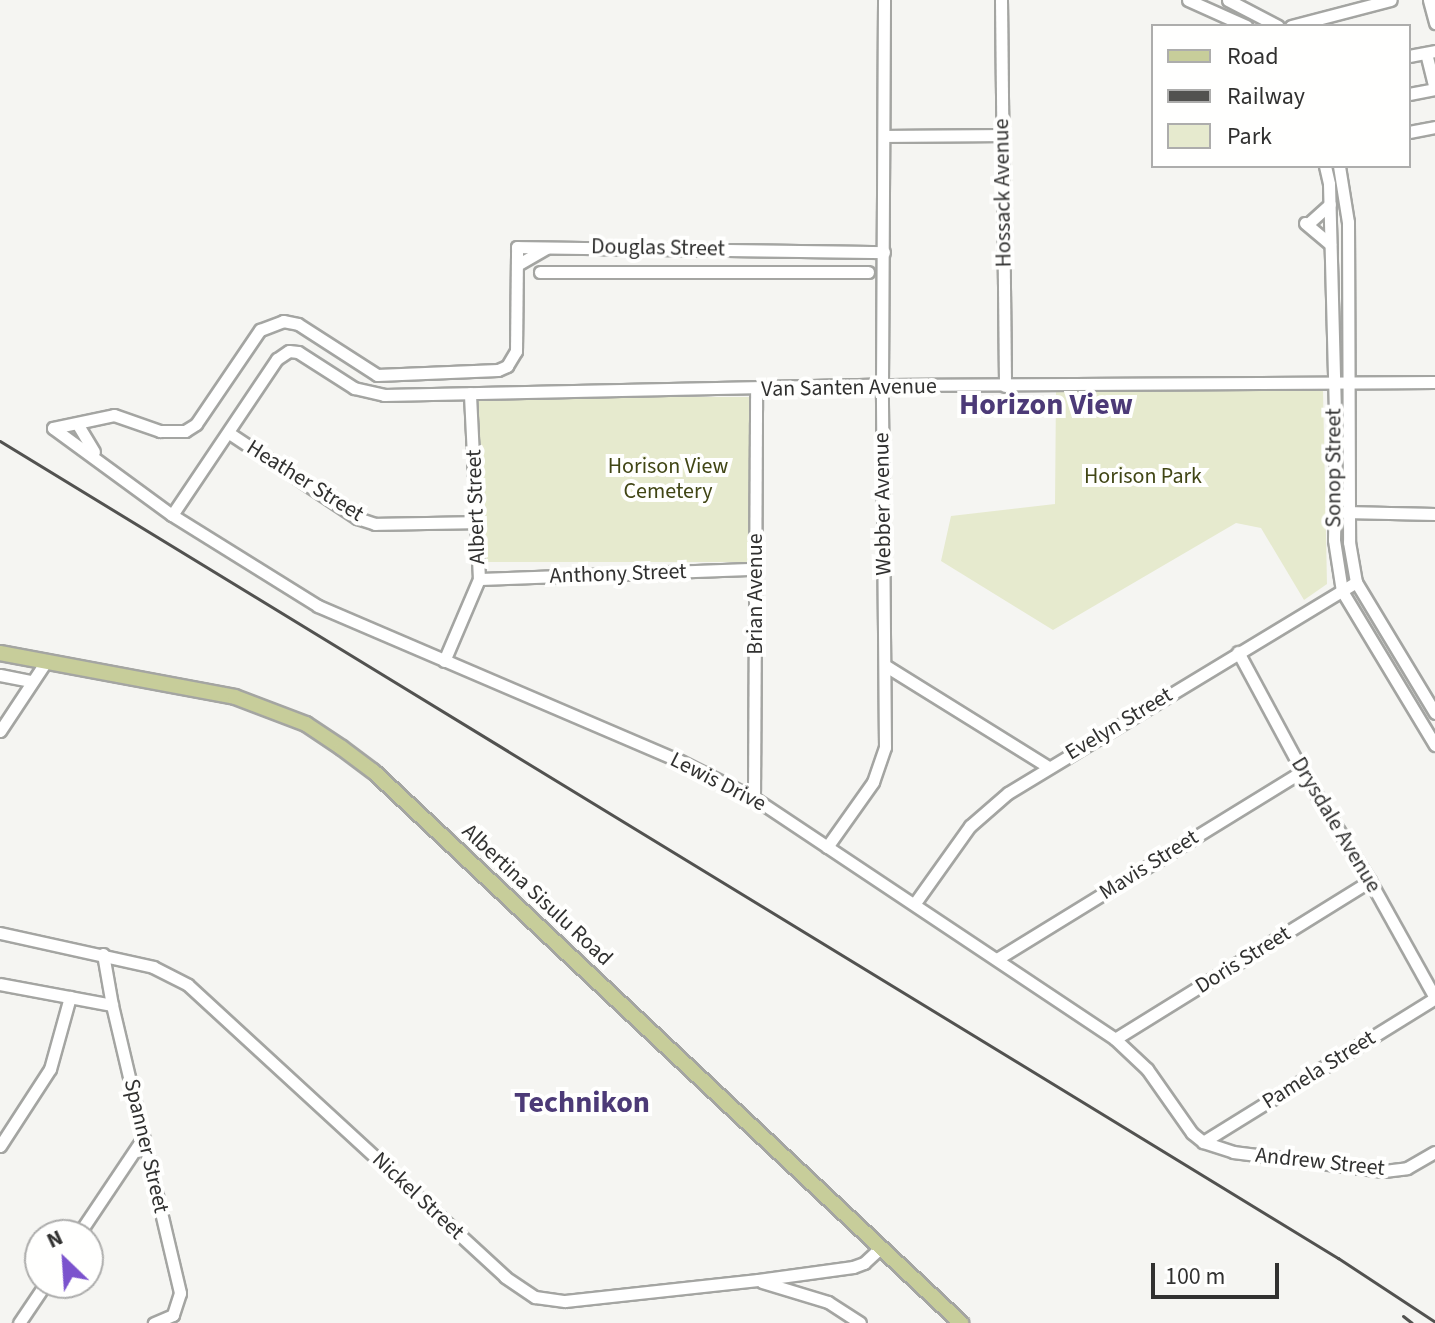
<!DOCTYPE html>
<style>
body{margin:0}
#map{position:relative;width:1435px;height:1323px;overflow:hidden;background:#f5f5f2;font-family:"Source Sans 3",sans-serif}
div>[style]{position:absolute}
.green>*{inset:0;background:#e6eace;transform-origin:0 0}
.roads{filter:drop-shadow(2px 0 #a4a5a2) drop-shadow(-2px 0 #a4a5a2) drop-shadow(0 2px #a4a5a2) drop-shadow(0 -2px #a4a5a2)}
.minor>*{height:11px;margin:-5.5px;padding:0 5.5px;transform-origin:5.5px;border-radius:5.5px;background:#fff}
.major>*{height:14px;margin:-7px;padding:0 7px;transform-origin:7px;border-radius:7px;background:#c7cd9a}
.rail>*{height:3px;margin:-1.5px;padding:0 1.5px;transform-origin:1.5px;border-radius:1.5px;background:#525250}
span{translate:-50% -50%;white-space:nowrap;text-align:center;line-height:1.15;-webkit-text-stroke:8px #fffffe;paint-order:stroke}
.street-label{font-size:22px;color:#313130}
.park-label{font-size:22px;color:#414615}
.district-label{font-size:30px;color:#4c3a77;font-weight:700}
.legend{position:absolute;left:1151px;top:24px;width:260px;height:144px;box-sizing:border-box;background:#fffffe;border:2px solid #adadac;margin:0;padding:10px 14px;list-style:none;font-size:24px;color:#313130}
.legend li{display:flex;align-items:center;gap:16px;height:40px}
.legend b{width:40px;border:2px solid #adadac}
.north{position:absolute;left:24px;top:1219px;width:80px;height:80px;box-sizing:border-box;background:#fffffe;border:2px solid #adadac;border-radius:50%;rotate:335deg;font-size:22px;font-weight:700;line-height:32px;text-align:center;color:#313130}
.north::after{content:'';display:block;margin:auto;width:28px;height:36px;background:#7b53cd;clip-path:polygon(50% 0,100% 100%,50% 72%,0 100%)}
.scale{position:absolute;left:1151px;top:1263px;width:128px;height:36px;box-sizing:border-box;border:4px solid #313130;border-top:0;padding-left:10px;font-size:24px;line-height:28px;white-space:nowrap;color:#313130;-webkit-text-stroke:6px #fffffe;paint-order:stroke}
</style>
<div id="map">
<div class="green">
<i style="clip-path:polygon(1056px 390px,1323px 390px,1327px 584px,1304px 600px,1261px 528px,1236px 523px,1053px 630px,941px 561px,951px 516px,1055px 504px)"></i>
<i style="left:750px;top:397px;width:165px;height:276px;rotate:90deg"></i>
</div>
<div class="roads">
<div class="minor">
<i style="left:1001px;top:0;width:386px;rotate:89.4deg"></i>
<i style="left:1188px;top:0;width:64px;rotate:24.1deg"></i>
<i style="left:1228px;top:0;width:56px;rotate:27.5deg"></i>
<i style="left:1429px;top:0;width:24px;rotate:75deg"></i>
<i style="left:1291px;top:26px;width:103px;rotate:-14.6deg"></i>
<i style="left:1426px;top:53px;width:36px;rotate:76deg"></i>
<i style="left:1409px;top:56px;width:26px;rotate:-11deg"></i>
<i style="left:1409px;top:94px;width:26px;rotate:-11deg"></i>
<i style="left:1409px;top:132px;width:26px;rotate:-11deg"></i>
<i style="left:885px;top:136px;width:118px;rotate:-0.5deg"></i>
<i style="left:1325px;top:166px;width:18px;rotate:77deg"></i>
<i style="left:1329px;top:184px;width:260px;rotate:88.5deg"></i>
<i style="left:1336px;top:444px;width:96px;rotate:91.2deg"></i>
<i style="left:1334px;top:540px;width:52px;rotate:81.1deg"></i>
<i style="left:1342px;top:591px;width:180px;rotate:58.9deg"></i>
<i style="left:1339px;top:166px;width:57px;rotate:80.9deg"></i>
<i style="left:1348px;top:222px;width:320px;rotate:89.8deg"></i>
<i style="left:1349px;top:542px;width:41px;rotate:80.1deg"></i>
<i style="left:1356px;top:582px;width:153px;rotate:58.9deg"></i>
<i style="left:1305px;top:223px;width:33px;rotate:40deg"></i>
<i style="left:1309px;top:223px;width:28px;rotate:-42deg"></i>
<i style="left:517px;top:265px;width:34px;rotate:-30deg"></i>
<i style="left:540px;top:272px;width:328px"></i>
<i style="left:78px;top:425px;width:31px;rotate:59deg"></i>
<i style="left:53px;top:428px;width:147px;rotate:36.2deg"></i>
<i style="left:172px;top:515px;width:172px;rotate:31.9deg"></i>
<i style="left:318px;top:606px;width:394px;rotate:23.2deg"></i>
<i style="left:680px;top:761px;width:83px;rotate:26.6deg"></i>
<i style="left:754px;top:798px;width:434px;rotate:33.7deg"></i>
<i style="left:1115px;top:1039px;width:44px;rotate:43.2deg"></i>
<i style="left:1147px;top:1069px;width:78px;rotate:54.9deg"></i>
<i style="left:1192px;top:1133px;width:14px;rotate:39deg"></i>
<i style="left:1203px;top:1142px;width:32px;rotate:18deg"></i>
<i style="left:1233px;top:1152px;width:152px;rotate:7.2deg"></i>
<i style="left:1384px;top:1171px;width:23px;rotate:-7deg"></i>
<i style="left:1407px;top:1168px;width:32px;rotate:-30deg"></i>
<i style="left:53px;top:428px;width:62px;rotate:-12deg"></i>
<i style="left:114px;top:415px;width:49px;rotate:19.2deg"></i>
<i style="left:160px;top:431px;width:25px"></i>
<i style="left:185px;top:431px;width:13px;rotate:-32deg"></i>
<i style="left:196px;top:424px;width:114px;rotate:-55.8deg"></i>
<i style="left:260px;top:330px;width:25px;rotate:-21deg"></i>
<i style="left:283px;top:321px;width:15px;rotate:11deg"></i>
<i style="left:298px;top:324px;width:94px;rotate:32.8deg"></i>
<i style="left:377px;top:375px;width:121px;rotate:-2.4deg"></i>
<i style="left:498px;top:370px;width:10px;rotate:-24deg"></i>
<i style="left:507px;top:366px;width:17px;rotate:-59deg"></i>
<i style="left:516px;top:351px;width:104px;rotate:-89.4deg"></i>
<i style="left:517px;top:247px;width:367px;rotate:0.8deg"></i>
<i style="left:229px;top:433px;width:154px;rotate:33.6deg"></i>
<i style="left:357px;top:518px;width:19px;rotate:18deg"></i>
<i style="left:375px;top:524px;width:103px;rotate:-1.1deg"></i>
<i style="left:1344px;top:512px;width:91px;rotate:1.3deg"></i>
<i style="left:172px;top:515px;width:188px;rotate:-56.1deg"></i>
<i style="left:277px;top:359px;width:14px;rotate:-34deg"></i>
<i style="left:289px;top:351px;width:9px;rotate:6deg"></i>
<i style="left:298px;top:352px;width:67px;rotate:32.7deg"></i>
<i style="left:354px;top:388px;width:31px;rotate:13deg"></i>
<i style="left:384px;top:395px;width:498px;rotate:-1.2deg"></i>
<i style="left:882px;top:385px;width:553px;rotate:-0.31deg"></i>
<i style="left:479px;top:579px;width:278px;rotate:-2.1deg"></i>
<i style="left:1238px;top:652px;width:135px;rotate:61.7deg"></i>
<i style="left:1302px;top:771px;width:129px;rotate:58.3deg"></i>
<i style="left:1370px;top:881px;width:134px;rotate:60.9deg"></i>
<i style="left:444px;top:661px;width:89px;rotate:-66.9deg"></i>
<i style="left:479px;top:579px;width:186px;rotate:-92.8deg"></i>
<i style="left:886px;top:666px;width:191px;rotate:31.9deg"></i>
<i style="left:0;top:675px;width:33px;rotate:11deg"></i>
<i style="left:0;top:731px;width:85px;rotate:-56.5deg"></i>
<i style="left:754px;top:798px;width:408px;rotate:-89.7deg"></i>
<i style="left:827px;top:847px;width:80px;rotate:-54.7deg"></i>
<i style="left:873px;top:782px;width:37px;rotate:-71deg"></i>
<i style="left:885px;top:747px;width:362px;rotate:-90.5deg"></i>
<i style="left:882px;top:385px;width:385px;rotate:-89.7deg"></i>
<i style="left:915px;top:903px;width:95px;rotate:-54.5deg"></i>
<i style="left:970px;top:826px;width:50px;rotate:-41deg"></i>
<i style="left:1008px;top:793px;width:407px;rotate:-31.2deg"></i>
<i style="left:0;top:933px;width:157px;rotate:12.5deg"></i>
<i style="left:153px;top:967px;width:39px;rotate:27deg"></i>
<i style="left:188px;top:985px;width:431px;rotate:42.6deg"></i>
<i style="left:505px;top:1277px;width:36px;rotate:34deg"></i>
<i style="left:535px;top:1297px;width:30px;rotate:8deg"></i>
<i style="left:565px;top:1301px;width:194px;rotate:-6.2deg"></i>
<i style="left:758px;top:1280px;width:96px;rotate:-7.8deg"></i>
<i style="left:853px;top:1267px;width:12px;rotate:-20deg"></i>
<i style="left:864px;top:1263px;width:21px;rotate:-43deg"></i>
<i style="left:103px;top:954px;width:52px;rotate:80deg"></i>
<i style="left:112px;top:1005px;width:296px;rotate:76.7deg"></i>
<i style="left:180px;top:1293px;width:23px;rotate:108deg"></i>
<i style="left:173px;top:1315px;width:21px;rotate:157deg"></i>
<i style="left:997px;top:959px;width:358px;rotate:-31.6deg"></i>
<i style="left:0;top:984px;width:114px;rotate:10.6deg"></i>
<i style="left:1115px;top:1039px;width:300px;rotate:-31.8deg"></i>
<i style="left:1203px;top:1142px;width:273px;rotate:-31.8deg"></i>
<i style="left:0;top:1146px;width:92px;rotate:-57deg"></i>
<i style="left:50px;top:1069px;width:75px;rotate:-74.5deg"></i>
<i style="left:78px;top:1235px;width:117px;rotate:-56.2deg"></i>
<i style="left:762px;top:1282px;width:69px;rotate:16.9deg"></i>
<i style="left:828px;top:1302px;width:38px;rotate:33deg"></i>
<i style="left:19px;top:1323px;width:48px;rotate:-56deg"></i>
</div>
<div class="major">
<i style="left:0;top:653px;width:239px;rotate:10.6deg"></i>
<i style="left:235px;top:697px;width:76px;rotate:20.8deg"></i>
<i style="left:306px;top:724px;width:43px;rotate:33.7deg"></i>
<i style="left:342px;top:748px;width:39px;rotate:37deg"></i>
<i style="left:373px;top:771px;width:807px;rotate:43.19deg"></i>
</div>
</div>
<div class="rail">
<i style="left:0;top:441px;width:1568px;rotate:31.41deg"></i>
<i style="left:1338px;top:1258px;width:116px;rotate:33.4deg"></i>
<i style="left:1403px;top:1316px;width:11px;rotate:38deg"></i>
</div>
<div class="street-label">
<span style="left:1003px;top:193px;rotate:-91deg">Hossack Avenue</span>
<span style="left:658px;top:248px;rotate:1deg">Douglas Street</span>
<span style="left:849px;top:388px;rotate:-1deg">Van Santen Avenue</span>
<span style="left:1334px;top:468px;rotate:-90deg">Sonop Street</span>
<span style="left:305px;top:481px;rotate:32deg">Heather Street</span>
<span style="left:883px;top:504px;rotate:-91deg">Webber Avenue</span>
<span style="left:476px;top:507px;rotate:-92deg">Albert Street</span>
<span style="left:618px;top:574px;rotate:-2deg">Anthony Street</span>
<span style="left:756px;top:594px;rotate:-90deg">Brian Avenue</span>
<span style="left:1119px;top:724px;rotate:-31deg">Evelyn Street</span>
<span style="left:718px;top:782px;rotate:27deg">Lewis Drive</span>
<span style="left:1336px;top:825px;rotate:59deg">Drysdale Avenue</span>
<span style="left:1149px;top:865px;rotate:-32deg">Mavis Street</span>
<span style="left:537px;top:895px;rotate:43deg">Albertina Sisulu Road</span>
<span style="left:1243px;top:960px;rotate:-32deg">Doris Street</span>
<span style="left:1319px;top:1070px;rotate:-32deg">Pamela Street</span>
<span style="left:146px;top:1146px;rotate:77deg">Spanner Street</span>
<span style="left:1320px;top:1162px;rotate:6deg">Andrew Street</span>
<span style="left:418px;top:1196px;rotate:43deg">Nickel Street</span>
</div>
<div class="park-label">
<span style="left:668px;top:479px">Horison View<br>Cemetery</span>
<span style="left:1143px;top:477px">Horison Park</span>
</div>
<div class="district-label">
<span style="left:1046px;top:405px">Horizon View</span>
<span style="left:582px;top:1103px">Technikon</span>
</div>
<ul class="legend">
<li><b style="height:10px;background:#c7cd9a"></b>Road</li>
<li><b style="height:10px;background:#525250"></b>Railway</li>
<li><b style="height:22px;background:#e6eace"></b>Park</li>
</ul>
<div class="north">N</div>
<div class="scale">100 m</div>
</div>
